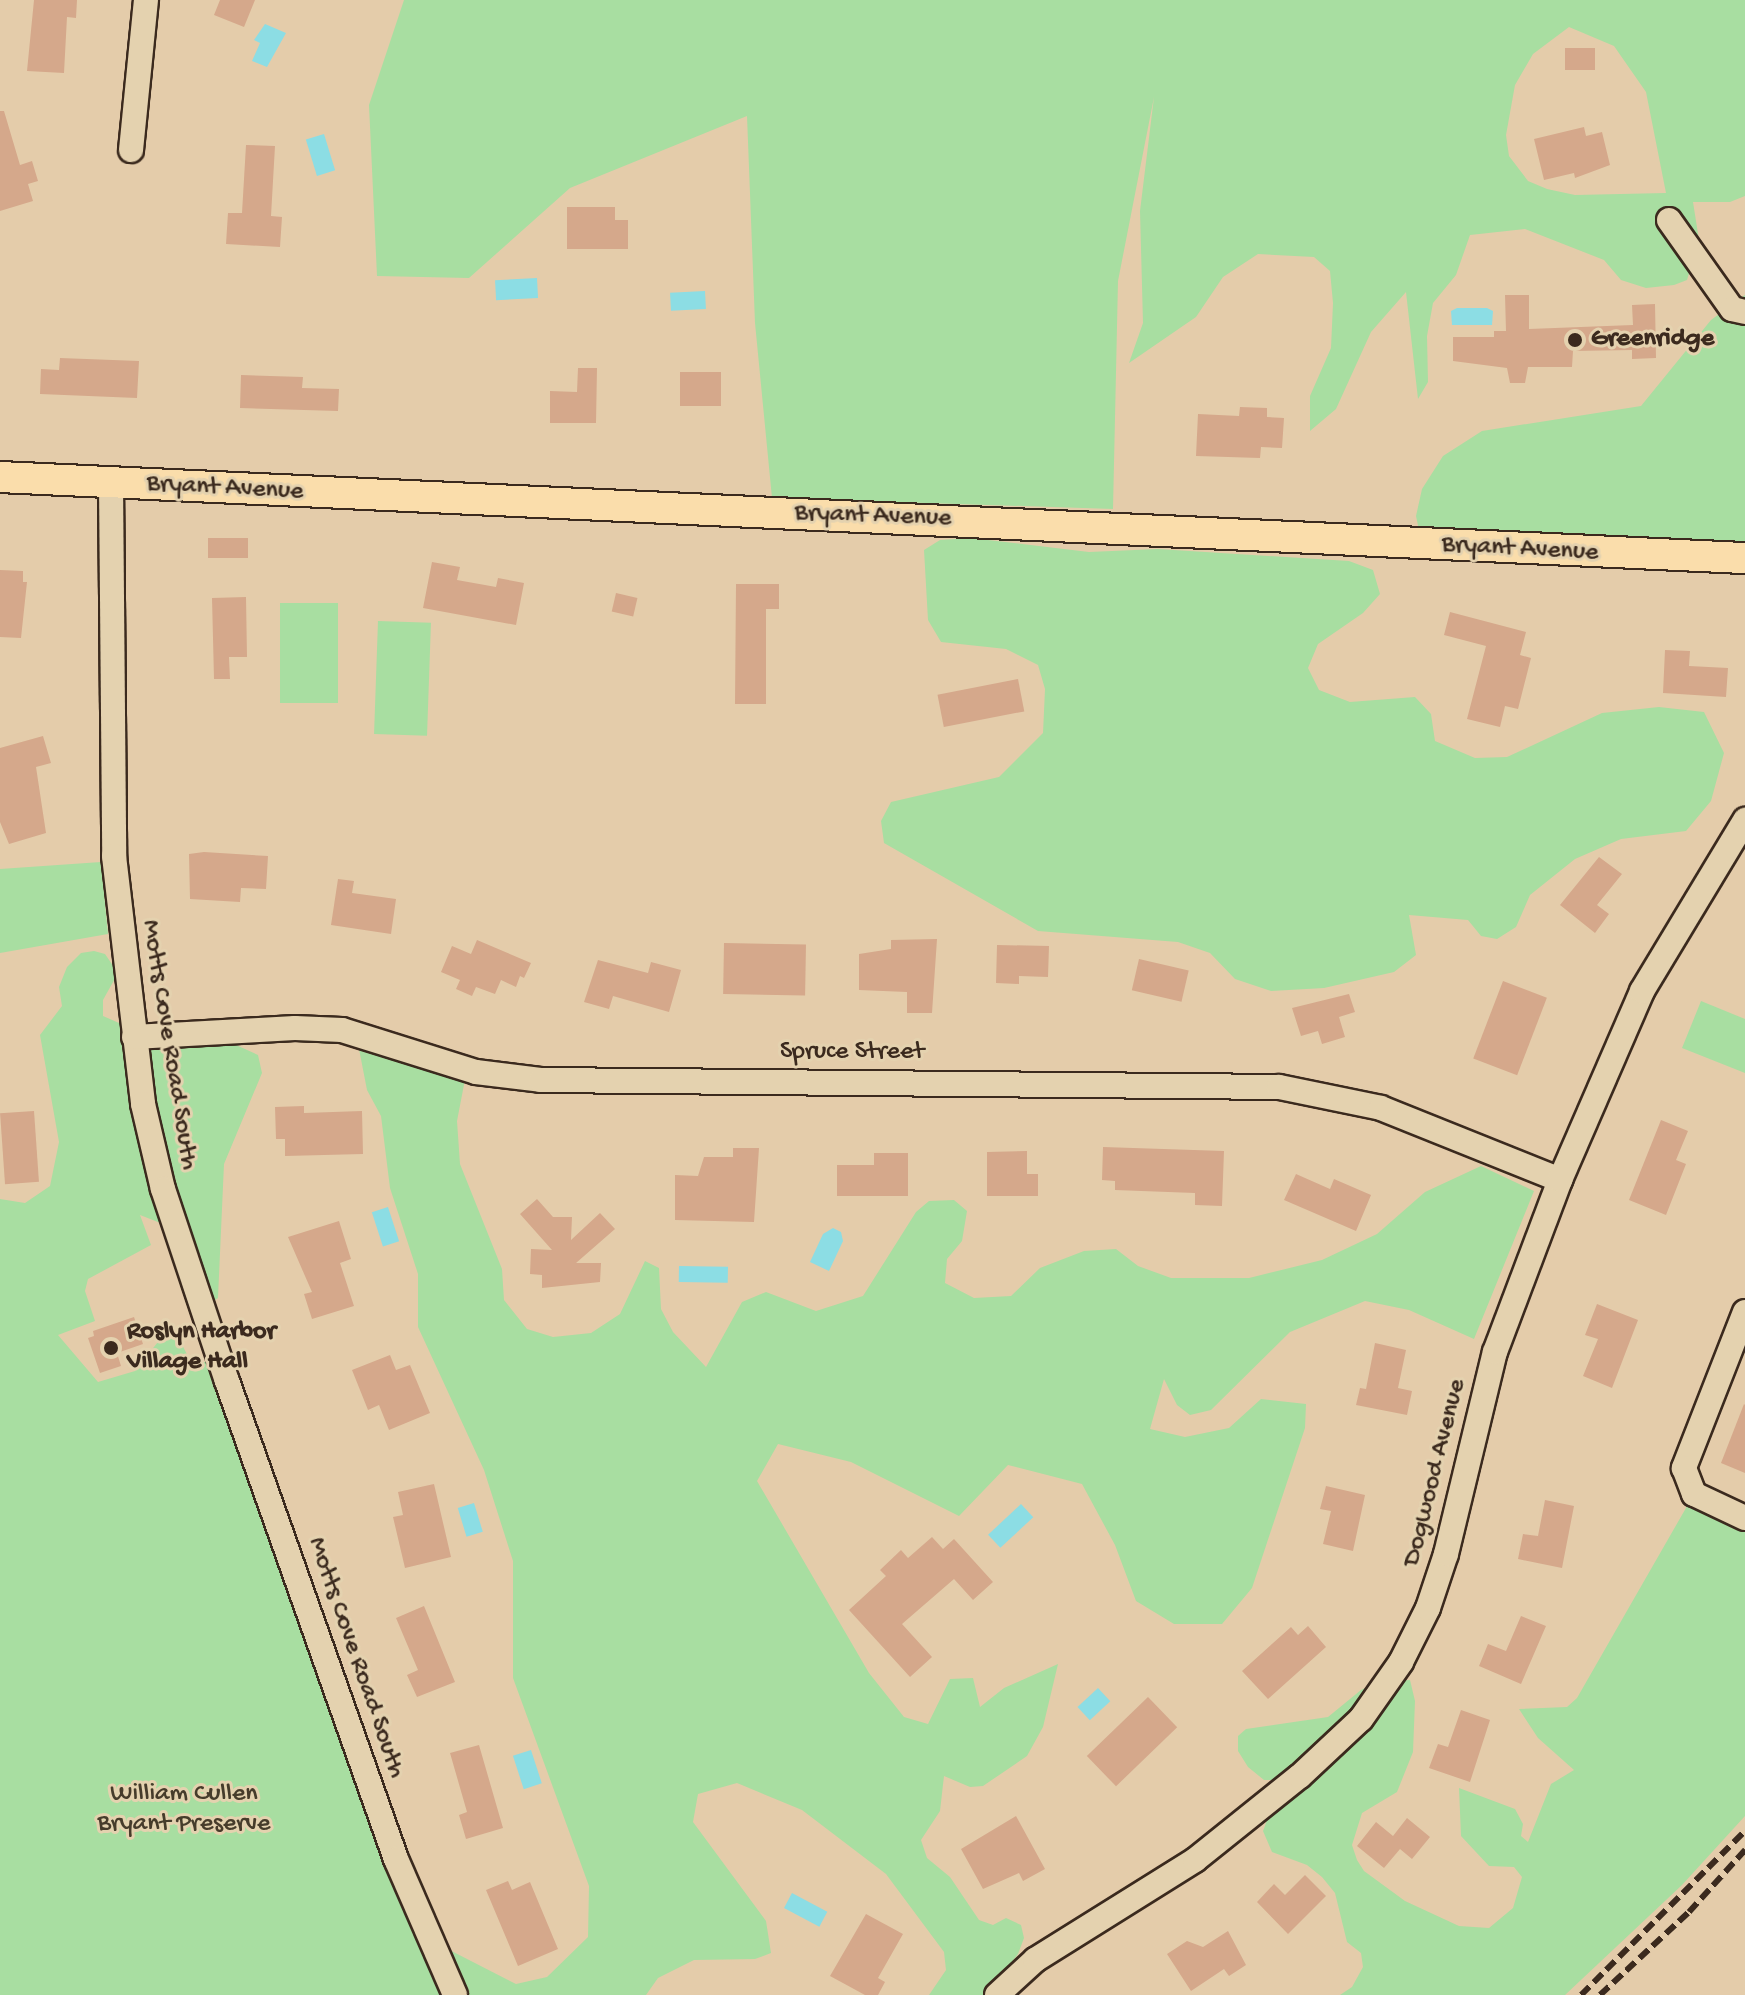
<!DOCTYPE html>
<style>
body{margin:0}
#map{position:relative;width:1745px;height:1995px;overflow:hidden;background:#e4ccaa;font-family:"Gochi Hand",sans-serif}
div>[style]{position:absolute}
.green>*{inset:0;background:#a8dea1;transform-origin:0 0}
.water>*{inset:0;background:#8cdde4;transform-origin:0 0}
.building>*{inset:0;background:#d5a88b;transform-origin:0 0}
.roads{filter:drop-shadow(2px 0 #3b2a1e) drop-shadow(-2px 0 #3b2a1e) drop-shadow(0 2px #3b2a1e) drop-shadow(0 -2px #3b2a1e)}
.minor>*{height:24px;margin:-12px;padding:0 12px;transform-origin:12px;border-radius:12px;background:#e4d2af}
.major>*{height:30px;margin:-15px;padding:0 15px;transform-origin:15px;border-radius:15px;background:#faddab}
.rail>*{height:6px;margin-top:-3px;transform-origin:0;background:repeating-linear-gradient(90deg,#3b2a1e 0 12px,transparent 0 18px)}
.dots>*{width:22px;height:22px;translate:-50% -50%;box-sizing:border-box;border:4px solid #e4d2af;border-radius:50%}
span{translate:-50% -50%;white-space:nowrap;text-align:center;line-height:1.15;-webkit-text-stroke:6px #e4d2af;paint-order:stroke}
.poi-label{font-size:26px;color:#3b2a1e;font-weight:700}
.left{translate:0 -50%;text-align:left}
.street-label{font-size:26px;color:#3b2a1e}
.park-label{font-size:26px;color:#463c2b}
</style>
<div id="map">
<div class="green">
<i style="clip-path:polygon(evenodd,404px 0,1745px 0,1745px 196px,1730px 202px,1693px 202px,1699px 240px,1687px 280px,1674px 285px,1646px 288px,1621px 280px,1604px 260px,1525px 229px,1470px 235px,1456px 275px,1433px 303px,1427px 336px,1428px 382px,1418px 399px,1406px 292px,1371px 332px,1336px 409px,1310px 431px,1310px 396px,1331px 348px,1333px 303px,1330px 271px,1314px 257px,1258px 254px,1223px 277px,1196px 317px,1129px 363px,1143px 323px,1140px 211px,1154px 97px,1118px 281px,1113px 509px,772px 498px,755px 323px,747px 116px,570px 188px,469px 278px,377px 276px,369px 105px,404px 0,1569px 27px,1614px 46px,1646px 92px,1666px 193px,1575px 195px,1547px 189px,1528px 181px,1509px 156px,1506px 135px,1515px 85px,1533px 54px,1569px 27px)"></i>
<i style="clip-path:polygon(1745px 295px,1745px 549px,1420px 535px,1416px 516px,1422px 489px,1443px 456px,1482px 431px,1641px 406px,1711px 320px)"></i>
<i style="clip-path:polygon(971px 538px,1089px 552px,1158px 549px,1349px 561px,1373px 570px,1380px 594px,1363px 613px,1318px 644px,1308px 668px,1319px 690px,1350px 702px,1415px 697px,1431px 714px,1435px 741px,1475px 758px,1507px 757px,1602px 713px,1659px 707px,1704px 712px,1724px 753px,1711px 801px,1686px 831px,1621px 839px,1575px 859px,1530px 895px,1516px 927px,1497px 939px,1481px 936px,1468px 920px,1409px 915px,1416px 955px,1394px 972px,1324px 988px,1271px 991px,1235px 979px,1210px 953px,1178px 942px,1038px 931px,884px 843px,881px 821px,891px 802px,999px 777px,1043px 733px,1045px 689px,1038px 665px,1006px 649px,941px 642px,928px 620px,924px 550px,940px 540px)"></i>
<i style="left:280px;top:603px;width:58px;height:100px"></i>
<i style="left:378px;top:621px;width:53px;height:113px;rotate:2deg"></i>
<i style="clip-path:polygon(101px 862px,108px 934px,0 953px,0 869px)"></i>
<i style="clip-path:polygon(94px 951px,105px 954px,118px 973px,103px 1000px,103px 1016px,142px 1033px,225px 1040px,258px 1055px,262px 1073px,224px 1164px,218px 1298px,212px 1302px,163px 1224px,140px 1215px,151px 1245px,88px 1279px,85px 1291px,95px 1321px,58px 1335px,98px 1382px,135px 1371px,165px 1333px,177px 1335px,193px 1366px,207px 1361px,218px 1366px,432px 1941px,516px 1984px,547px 1977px,588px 1937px,589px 1886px,513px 1678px,513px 1561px,484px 1470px,418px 1327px,418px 1274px,390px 1188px,381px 1116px,367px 1090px,359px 1049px,375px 1038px,467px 1069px,457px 1121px,460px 1164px,502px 1269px,504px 1300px,527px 1329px,553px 1337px,591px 1333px,620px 1314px,645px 1261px,659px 1268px,661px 1309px,673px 1332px,706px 1367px,742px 1302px,766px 1292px,816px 1311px,863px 1296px,916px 1212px,929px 1201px,954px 1200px,967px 1211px,962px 1241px,947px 1259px,945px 1283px,974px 1298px,1011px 1296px,1040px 1268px,1084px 1251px,1116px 1249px,1138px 1266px,1171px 1278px,1249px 1278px,1322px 1260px,1377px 1234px,1425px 1192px,1481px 1166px,1534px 1191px,1474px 1339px,1409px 1310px,1365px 1301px,1290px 1332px,1211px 1410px,1190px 1415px,1177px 1405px,1164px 1379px,1150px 1429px,1185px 1437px,1229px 1428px,1261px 1399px,1306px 1404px,1305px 1428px,1252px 1588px,1222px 1624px,1174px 1624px,1136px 1601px,1115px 1545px,1082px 1484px,1008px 1465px,959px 1516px,851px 1462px,778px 1444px,757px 1481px,869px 1673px,904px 1717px,928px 1724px,950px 1679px,973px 1678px,980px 1707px,1004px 1688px,1058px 1664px,1043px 1727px,1027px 1756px,983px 1786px,970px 1787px,944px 1776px,940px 1811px,921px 1840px,927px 1858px,950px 1877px,979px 1920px,993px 1925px,1006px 1918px,1021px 1925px,1024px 1938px,1018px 1954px,986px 1995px,929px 1995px,946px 1970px,944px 1952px,886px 1874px,802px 1810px,737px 1783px,698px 1794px,693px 1822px,766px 1921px,771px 1953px,755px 1959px,694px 1960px,658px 1978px,646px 1995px,0 1995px,0 1199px,25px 1203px,50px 1186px,59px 1142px,40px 1035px,62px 1006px,59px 987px,67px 967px,81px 953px)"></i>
<i style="clip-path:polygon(1701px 1001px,1745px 1019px,1745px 1073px,1682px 1048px)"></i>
<i style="clip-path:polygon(1694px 1494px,1745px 1518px,1745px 1816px,1682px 1885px,1565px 1995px,1340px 1995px,1352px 1987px,1363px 1967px,1361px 1953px,1347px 1942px,1335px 1893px,1322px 1877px,1307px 1865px,1272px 1852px,1263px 1831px,1282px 1780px,1264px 1780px,1248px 1767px,1238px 1751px,1238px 1736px,1246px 1729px,1328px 1717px,1361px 1690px,1379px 1682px,1410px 1680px,1415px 1701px,1413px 1752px,1397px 1792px,1362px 1813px,1352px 1845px,1357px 1860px,1364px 1871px,1405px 1901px,1459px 1926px,1489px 1928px,1513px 1908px,1522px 1877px,1514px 1867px,1489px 1866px,1461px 1836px,1459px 1788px,1515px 1809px,1523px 1824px,1521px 1836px,1528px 1842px,1551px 1784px,1574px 1770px,1538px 1738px,1519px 1709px,1567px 1707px,1577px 1698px)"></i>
</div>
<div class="water">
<i style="clip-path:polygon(265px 24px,286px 33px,267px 67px,252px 61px,260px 43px,254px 40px)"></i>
<i style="left:324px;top:134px;width:38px;height:19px;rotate:73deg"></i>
<i style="left:537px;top:278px;width:20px;height:42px;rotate:87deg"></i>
<i style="left:705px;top:291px;width:18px;height:35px;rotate:87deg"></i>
<i style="clip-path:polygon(1457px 308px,1487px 308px,1493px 311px,1492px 325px,1452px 325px,1451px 311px)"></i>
<i style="left:388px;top:1207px;width:36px;height:17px;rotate:72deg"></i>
<i style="clip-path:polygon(833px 1228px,841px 1232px,843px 1241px,829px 1271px,810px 1262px,823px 1234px)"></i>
<i style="left:679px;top:1266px;width:49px;height:16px;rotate:1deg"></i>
<i style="left:474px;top:1503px;width:30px;height:17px;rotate:73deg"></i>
<i style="left:1021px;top:1504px;width:18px;height:45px;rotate:47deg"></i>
<i style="left:1098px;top:1688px;width:18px;height:28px;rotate:47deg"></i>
<i style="left:531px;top:1750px;width:35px;height:19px;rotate:72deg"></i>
<i style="left:792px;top:1893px;width:40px;height:17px;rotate:28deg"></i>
</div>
<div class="building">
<i style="clip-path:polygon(34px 0,77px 0,76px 18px,67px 17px,64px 73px,27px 71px)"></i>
<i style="clip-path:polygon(220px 0,255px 0,244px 27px,214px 15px)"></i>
<i style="left:1565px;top:48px;width:30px;height:22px"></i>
<i style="clip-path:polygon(0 111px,4px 111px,20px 165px,32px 161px,38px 181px,28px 184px,33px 201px,0 211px)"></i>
<i style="clip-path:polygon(1584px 127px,1586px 136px,1602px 132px,1610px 165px,1575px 178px,1574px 173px,1544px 180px,1534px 139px)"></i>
<i style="clip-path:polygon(246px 145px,275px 146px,271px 216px,282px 217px,280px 247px,226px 244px,228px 213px,242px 213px)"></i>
<i style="clip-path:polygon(567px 207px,615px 207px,615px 220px,628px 220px,628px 249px,567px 249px)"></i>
<i style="clip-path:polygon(1505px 295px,1529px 295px,1529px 329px,1633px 325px,1632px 305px,1655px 304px,1656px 358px,1632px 359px,1632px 350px,1573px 351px,1572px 367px,1528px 367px,1525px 383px,1510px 383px,1507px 368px,1453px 361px,1453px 337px,1494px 337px,1494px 331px,1506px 331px)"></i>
<i style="clip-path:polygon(60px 358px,139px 361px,137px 398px,40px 394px,41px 369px,59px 370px)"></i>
<i style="clip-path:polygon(578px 368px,597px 368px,596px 423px,550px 423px,550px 391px,577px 392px)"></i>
<i style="left:680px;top:372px;width:41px;height:34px"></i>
<i style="clip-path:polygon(241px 375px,303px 377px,302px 388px,339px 389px,338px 411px,240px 408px)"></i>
<i style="clip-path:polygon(1240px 407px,1267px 408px,1267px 417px,1284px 418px,1282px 448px,1261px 447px,1260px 458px,1196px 456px,1198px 414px,1239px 416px)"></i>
<i style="left:208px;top:538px;width:40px;height:20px"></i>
<i style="clip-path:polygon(432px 562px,460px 567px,457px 580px,496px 587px,498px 578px,524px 583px,516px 625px,423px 608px)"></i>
<i style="clip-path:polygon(0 570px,23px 571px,23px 582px,27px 582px,21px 638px,0 637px)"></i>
<i style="clip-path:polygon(736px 584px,779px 584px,779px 609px,766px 609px,766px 704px,735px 704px)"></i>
<i style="left:616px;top:593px;width:22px;height:19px;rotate:13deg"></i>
<i style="clip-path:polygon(246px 597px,247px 657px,229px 657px,230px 679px,214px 679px,212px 598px)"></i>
<i style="clip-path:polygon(1450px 612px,1526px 632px,1520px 655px,1531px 658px,1518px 709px,1505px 706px,1500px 727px,1467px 719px,1486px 646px,1444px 635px)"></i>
<i style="clip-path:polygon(1665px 650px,1690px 651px,1689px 666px,1728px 668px,1726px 697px,1663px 693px)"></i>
<i style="left:1018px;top:679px;width:33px;height:82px;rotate:79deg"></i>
<i style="clip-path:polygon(43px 736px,51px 763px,36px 767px,46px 833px,9px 844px,0 822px,0 748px)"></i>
<i style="clip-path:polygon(204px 852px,268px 856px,266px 889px,241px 888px,240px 902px,190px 899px,189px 854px)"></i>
<i style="clip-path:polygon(1599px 857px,1622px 874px,1597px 905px,1609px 914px,1595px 933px,1560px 905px)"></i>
<i style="clip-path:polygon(338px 879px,354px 881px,352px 893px,396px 899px,391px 934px,331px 925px)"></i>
<i style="clip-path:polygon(937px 939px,932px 1013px,907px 1013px,907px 992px,859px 990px,859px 954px,891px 949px,891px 940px)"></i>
<i style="clip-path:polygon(477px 940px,531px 963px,524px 978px,520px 976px,516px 987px,501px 980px,495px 994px,476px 987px,472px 996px,456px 989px,460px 980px,441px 972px,452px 946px,471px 954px)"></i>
<i style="left:724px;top:943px;width:82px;height:51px;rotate:1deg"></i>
<i style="clip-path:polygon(997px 945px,1049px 946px,1048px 977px,1019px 976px,1019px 984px,996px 983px)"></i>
<i style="left:1139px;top:959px;width:51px;height:32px;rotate:13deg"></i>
<i style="clip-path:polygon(598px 960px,648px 973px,651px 962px,681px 970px,669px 1012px,613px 996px,609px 1009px,584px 1002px)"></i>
<i style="left:1503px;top:981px;width:47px;height:83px;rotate:21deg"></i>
<i style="clip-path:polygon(1349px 994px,1355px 1012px,1339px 1017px,1345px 1037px,1322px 1044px,1318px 1031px,1301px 1036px,1292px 1008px)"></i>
<i style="clip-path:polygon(304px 1106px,304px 1113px,362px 1111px,363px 1154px,285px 1156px,285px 1139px,276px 1139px,275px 1107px)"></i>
<i style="left:34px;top:1111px;width:71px;height:34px;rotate:86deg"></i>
<i style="clip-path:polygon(1661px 1120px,1688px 1131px,1676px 1160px,1686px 1164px,1666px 1215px,1629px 1200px)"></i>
<i style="clip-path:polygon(1103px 1147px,1224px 1151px,1222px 1206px,1195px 1205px,1195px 1193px,1115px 1190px,1115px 1181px,1102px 1180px)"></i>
<i style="clip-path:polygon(733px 1148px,759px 1148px,754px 1222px,675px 1220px,675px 1175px,698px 1176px,704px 1157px,733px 1157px)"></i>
<i style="clip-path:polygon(1027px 1151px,1027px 1174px,1038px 1174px,1038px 1196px,987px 1196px,987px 1152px)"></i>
<i style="clip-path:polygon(874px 1153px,908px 1153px,908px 1196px,837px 1196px,837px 1165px,874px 1165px)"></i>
<i style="clip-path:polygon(1296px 1174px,1330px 1189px,1334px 1179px,1371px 1195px,1356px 1231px,1284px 1200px)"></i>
<i style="clip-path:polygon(537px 1199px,553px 1217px,572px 1217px,571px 1240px,600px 1213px,615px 1229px,576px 1263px,601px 1263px,600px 1282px,542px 1288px,542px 1275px,530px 1274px,531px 1249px,552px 1250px,520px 1214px)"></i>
<i style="clip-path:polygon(339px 1221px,351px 1259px,340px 1263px,354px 1306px,312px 1319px,304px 1294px,312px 1292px,288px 1237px)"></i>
<i style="clip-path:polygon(1597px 1304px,1638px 1320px,1612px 1388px,1583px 1376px,1598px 1339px,1585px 1335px)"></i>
<i style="clip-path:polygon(134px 1317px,143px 1344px,117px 1353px,121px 1366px,100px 1373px,88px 1338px,94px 1336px,93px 1331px)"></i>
<i style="clip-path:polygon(1375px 1343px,1406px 1350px,1398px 1388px,1412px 1391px,1407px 1415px,1356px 1405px,1360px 1388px,1366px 1389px)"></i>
<i style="clip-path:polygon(390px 1355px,396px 1370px,410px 1365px,430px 1413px,389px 1430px,379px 1405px,368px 1410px,352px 1370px)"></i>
<i style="clip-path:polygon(1744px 1404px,1745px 1405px,1745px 1473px,1721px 1463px)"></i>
<i style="clip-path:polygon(434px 1484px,451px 1557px,405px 1568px,393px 1517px,403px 1515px,398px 1492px)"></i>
<i style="clip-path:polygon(1326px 1486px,1365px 1495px,1353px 1551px,1323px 1544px,1331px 1511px,1320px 1509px)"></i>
<i style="clip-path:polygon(1545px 1500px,1574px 1506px,1562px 1568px,1518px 1559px,1523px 1534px,1538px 1536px)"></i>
<i style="clip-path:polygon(932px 1537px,943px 1549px,954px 1539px,993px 1582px,973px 1600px,954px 1579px,902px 1624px,932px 1657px,910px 1677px,849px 1610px,886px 1576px,880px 1570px,901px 1550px,908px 1558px)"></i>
<i style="clip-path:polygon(424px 1606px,455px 1682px,417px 1697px,407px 1675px,418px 1670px,396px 1618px)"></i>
<i style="clip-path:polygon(1521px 1616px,1546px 1626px,1521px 1684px,1479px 1666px,1488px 1644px,1506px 1651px)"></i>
<i style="clip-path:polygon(1308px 1626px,1326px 1647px,1268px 1699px,1242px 1671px,1291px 1627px,1298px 1635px)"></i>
<i style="left:1148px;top:1697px;width:42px;height:85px;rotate:46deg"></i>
<i style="clip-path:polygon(1461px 1710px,1490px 1720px,1470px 1782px,1429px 1768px,1438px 1744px,1448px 1747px)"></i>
<i style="clip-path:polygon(479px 1745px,503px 1828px,466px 1839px,459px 1815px,467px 1812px,450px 1753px)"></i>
<i style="clip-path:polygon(1016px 1816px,1045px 1869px,1023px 1881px,1019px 1873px,983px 1889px,961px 1849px)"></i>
<i style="clip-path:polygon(1407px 1818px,1430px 1837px,1412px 1859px,1400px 1849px,1384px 1868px,1357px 1846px,1376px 1822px,1393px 1836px)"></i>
<i style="clip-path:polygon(1305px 1875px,1326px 1896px,1288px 1934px,1257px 1902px,1274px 1884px,1285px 1895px)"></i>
<i style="clip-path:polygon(508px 1881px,512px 1890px,530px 1882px,558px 1949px,518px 1966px,486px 1890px)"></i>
<i style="clip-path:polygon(866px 1914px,903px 1934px,878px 1978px,885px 1982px,878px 1995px,865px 1995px,830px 1976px)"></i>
<i style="clip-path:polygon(1228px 1931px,1246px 1965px,1229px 1976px,1224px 1969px,1191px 1991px,1167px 1954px,1187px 1941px,1203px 1947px)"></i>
</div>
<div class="roads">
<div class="minor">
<i style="left:131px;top:150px;width:151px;rotate:-84.3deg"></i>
<i style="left:1669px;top:220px;width:109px;rotate:54.7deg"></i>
<i style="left:1732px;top:309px;width:13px;rotate:13deg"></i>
<i style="left:111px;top:483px;width:373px;rotate:89.5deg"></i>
<i style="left:114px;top:856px;width:250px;rotate:83.3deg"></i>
<i style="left:143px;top:1104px;width:87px;rotate:76.8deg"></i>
<i style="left:163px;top:1189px;width:202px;rotate:71.6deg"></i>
<i style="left:227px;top:1381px;width:507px;rotate:70.53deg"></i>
<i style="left:396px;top:1859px;width:148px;rotate:66.5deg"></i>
<i style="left:134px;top:1037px;width:161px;rotate:-3.2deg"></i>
<i style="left:295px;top:1028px;width:47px;rotate:2.4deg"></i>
<i style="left:342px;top:1030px;width:140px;rotate:17.4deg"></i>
<i style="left:476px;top:1072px;width:65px;rotate:7deg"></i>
<i style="left:541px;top:1080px;width:738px;rotate:0.54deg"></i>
<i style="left:1279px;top:1087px;width:104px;rotate:11.6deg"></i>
<i style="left:1381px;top:1108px;width:193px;rotate:21.9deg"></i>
<i style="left:1745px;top:1312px;width:168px;rotate:111.4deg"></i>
<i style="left:1684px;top:1468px;width:28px;rotate:69deg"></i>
<i style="left:1694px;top:1494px;width:56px;rotate:25.2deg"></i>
<i style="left:997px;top:1995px;width:52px;rotate:-42.6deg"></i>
<i style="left:1035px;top:1960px;width:189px;rotate:-32deg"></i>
<i style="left:1195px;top:1860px;width:134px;rotate:-38.7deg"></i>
<i style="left:1300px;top:1776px;width:83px;rotate:-43.1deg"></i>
<i style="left:1361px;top:1719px;width:70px;rotate:-54.9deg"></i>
<i style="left:1401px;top:1662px;width:60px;rotate:-63.4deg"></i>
<i style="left:1428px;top:1608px;width:57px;rotate:-71.6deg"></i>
<i style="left:1446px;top:1554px;width:208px;rotate:-76.4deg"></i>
<i style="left:1495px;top:1352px;width:184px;rotate:-69.3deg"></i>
<i style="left:1560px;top:1180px;width:206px;rotate:-66.5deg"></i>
<i style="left:1642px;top:991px;width:200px;rotate:-58.9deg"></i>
</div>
<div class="major">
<i style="left:0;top:477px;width:1747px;rotate:2.66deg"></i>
</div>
</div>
<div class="rail">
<i style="left:1581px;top:1995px;width:232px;rotate:-45deg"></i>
<i style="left:1600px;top:1995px;width:122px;rotate:-43deg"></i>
<i style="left:1689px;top:1912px;width:84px;rotate:-47.9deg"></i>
</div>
<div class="dots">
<i style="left:1575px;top:340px;background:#3b2a1e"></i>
<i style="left:111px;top:1348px;background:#3b2a1e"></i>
</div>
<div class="poi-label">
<span class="left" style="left:1591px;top:340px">Greenridge</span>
<span class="left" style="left:127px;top:1348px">Roslyn Harbor<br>Village Hall</span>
</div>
<div class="street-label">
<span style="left:225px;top:489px;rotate:3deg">Bryant Avenue</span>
<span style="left:873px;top:517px;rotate:2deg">Bryant Avenue</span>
<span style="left:1520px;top:550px;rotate:3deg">Bryant Avenue</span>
<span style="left:168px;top:1045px;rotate:81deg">Motts Cove Road South</span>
<span style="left:852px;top:1053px">Spruce Street</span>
<span style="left:1436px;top:1473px;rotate:-76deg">Dogwood Avenue</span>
<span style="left:355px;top:1658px;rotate:71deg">Motts Cove Road South</span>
</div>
<div class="park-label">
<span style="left:184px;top:1810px">William Cullen<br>Bryant Preserve</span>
</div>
</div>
